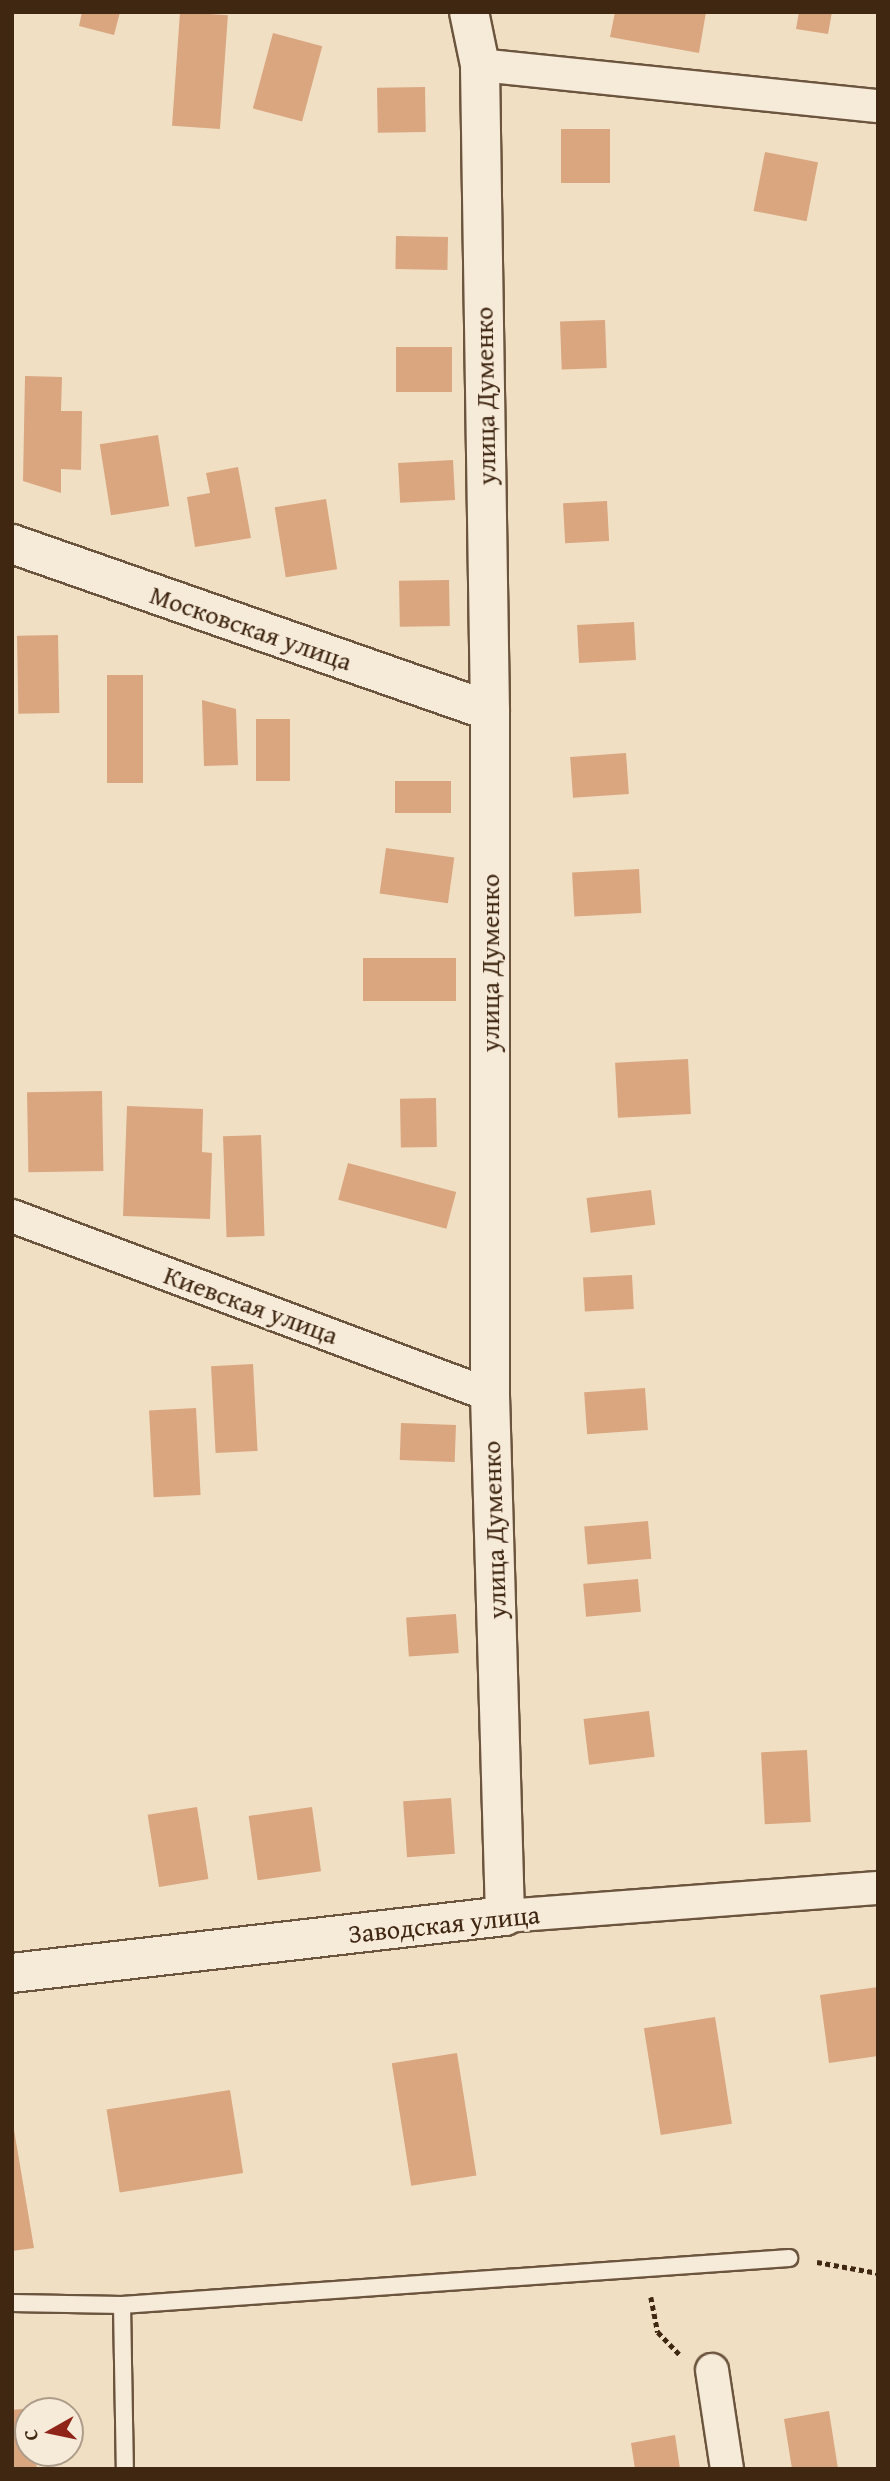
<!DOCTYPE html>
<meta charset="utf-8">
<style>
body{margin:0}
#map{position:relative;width:890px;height:2481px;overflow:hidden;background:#f1dfc3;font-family:"Gentium Book Plus",serif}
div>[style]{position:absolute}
.building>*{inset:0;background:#d9a680;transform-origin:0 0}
.path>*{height:4.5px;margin-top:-2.25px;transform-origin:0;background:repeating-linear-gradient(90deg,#402712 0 5px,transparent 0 8.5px)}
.roads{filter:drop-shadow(2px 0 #6c553e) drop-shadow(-2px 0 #6c553e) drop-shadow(0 2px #6c553e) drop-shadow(0 -2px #6c553e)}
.service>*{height:16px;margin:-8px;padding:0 8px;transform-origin:8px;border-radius:8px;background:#f6ead8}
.minor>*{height:32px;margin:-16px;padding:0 16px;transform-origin:16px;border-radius:16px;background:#f6ead8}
.tertiary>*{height:38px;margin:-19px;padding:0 19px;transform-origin:19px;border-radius:19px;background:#f6ead8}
span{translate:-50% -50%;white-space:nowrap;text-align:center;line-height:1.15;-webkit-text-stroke:5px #f6ead8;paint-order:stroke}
.street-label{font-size:26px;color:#402712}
.frame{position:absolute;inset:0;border:14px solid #402712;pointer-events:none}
.north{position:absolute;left:14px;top:2397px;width:70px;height:70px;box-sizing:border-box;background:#f6ead8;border:2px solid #ad9c89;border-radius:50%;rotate:261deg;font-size:19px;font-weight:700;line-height:28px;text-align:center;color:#402712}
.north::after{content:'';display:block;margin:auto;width:24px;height:32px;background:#8f2418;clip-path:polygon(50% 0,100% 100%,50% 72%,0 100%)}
</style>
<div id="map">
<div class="building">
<i style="clip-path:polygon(82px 12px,120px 12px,114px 35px,79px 26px)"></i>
<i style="left:180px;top:12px;width:48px;height:114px;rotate:4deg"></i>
<i style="clip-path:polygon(615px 12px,706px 12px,699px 53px,610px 37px)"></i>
<i style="clip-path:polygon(799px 12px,832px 12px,828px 34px,796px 29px)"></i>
<i style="left:273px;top:33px;width:51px;height:78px;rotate:15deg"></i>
<i style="left:425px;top:87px;width:45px;height:48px;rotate:89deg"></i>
<i style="left:561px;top:129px;width:49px;height:54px"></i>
<i style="left:765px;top:152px;width:54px;height:60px;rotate:11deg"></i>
<i style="left:396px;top:236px;width:52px;height:33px;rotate:1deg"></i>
<i style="left:605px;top:320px;width:48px;height:45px;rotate:88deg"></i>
<i style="left:396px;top:347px;width:56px;height:45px"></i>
<i style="clip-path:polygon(25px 376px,62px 377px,61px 411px,82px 411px,81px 470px,61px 469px,61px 493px,23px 481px)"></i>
<i style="left:158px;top:435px;width:72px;height:59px;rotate:81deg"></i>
<i style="left:453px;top:460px;width:40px;height:55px;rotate:87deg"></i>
<i style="clip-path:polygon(238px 467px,251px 538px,195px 547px,187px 497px,210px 493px,206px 473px)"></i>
<i style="left:326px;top:499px;width:71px;height:52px;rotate:81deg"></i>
<i style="left:607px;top:501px;width:40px;height:44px;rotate:87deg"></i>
<i style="left:449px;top:580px;width:46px;height:50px;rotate:89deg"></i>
<i style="left:634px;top:622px;width:38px;height:57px;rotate:87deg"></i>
<i style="left:58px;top:635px;width:78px;height:41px;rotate:89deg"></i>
<i style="left:107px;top:675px;width:36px;height:108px"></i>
<i style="clip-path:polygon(202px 700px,236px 709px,238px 765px,204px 766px)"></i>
<i style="left:256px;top:719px;width:34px;height:62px"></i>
<i style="left:626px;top:753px;width:41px;height:56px;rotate:86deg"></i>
<i style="left:451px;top:781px;width:32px;height:56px;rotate:90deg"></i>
<i style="left:386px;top:848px;width:69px;height:46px;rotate:8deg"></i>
<i style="left:639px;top:869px;width:44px;height:67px;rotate:87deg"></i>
<i style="left:363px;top:958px;width:93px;height:43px"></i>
<i style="left:688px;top:1059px;width:55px;height:73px;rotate:87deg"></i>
<i style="left:102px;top:1091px;width:80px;height:75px;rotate:89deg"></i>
<i style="left:436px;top:1098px;width:49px;height:36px;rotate:89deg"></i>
<i style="clip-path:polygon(127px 1106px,203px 1109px,202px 1152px,212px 1153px,210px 1219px,123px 1216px)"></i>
<i style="left:261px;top:1135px;width:101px;height:38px;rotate:88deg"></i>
<i style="left:348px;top:1163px;width:112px;height:38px;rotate:15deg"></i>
<i style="left:651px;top:1190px;width:35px;height:65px;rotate:83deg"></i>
<i style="left:632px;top:1275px;width:34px;height:49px;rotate:87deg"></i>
<i style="left:253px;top:1364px;width:87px;height:42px;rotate:87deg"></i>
<i style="left:645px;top:1388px;width:42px;height:61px;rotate:86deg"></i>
<i style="left:196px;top:1408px;width:87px;height:47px;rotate:87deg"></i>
<i style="left:401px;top:1423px;width:55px;height:37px;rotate:2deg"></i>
<i style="left:648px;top:1521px;width:38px;height:64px;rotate:85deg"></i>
<i style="left:638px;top:1579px;width:33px;height:55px;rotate:85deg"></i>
<i style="left:456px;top:1614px;width:39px;height:50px;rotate:86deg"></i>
<i style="left:649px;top:1711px;width:46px;height:66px;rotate:83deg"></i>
<i style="left:807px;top:1750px;width:72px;height:46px;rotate:87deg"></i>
<i style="left:451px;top:1798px;width:56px;height:48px;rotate:86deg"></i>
<i style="left:197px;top:1807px;width:73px;height:50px;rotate:81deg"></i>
<i style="left:312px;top:1807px;width:65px;height:64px;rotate:82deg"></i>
<i style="clip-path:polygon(878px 1987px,878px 2056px,829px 2063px,820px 1995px)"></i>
<i style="left:715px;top:2017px;width:108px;height:72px;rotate:81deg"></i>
<i style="left:457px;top:2053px;width:124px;height:66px;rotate:81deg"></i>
<i style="left:230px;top:2090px;width:84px;height:125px;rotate:81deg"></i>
<i style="clip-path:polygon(12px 2118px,34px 2248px,12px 2251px)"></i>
<i style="clip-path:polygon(31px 2408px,28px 2453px,35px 2453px,37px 2469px,12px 2469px,12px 2410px)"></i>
<i style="clip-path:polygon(829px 2411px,838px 2469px,792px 2469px,784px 2419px)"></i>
<i style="clip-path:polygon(675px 2435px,680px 2469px,635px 2469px,631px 2443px)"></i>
</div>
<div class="path">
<i style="left:817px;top:2262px;width:62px;rotate:10.2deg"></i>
<i style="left:651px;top:2297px;width:36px;rotate:79deg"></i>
<i style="left:658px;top:2332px;width:32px;rotate:46deg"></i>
</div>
<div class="roads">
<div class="service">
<i style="left:12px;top:2303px;width:110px;rotate:1deg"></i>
<i style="left:122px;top:2305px;width:669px;rotate:-4.03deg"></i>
<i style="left:122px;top:2305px;width:164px;rotate:89deg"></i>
</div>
<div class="minor">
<i style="left:480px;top:65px;width:400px;rotate:5.9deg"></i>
<i style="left:12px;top:1216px;width:510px;rotate:20.53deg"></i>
<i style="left:505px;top:1916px;width:374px;rotate:-4.3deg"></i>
<i style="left:712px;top:2370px;width:100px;rotate:81.4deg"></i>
</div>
<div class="tertiary">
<i style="left:12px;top:544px;width:506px;rotate:19.26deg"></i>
<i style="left:12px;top:1973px;width:496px;rotate:-6.6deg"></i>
<i style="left:505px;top:1916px;width:521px;rotate:-91.65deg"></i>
<i style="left:490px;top:1395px;width:684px;rotate:-90deg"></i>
<i style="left:490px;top:711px;width:646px;rotate:-90.89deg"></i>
<i style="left:480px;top:65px;width:54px;rotate:-101.7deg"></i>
</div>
</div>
<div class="street-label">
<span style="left:485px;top:396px;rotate:-91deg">улица Думенко</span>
<span style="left:251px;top:628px;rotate:19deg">Московская улица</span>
<span style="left:490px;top:963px;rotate:-90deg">улица Думенко</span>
<span style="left:251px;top:1305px;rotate:20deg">Киевская улица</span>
<span style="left:494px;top:1530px;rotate:-92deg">улица Думенко</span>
<span style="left:444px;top:1924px;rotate:-6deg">Заводская улица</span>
</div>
<div class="frame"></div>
<div class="north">С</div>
</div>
